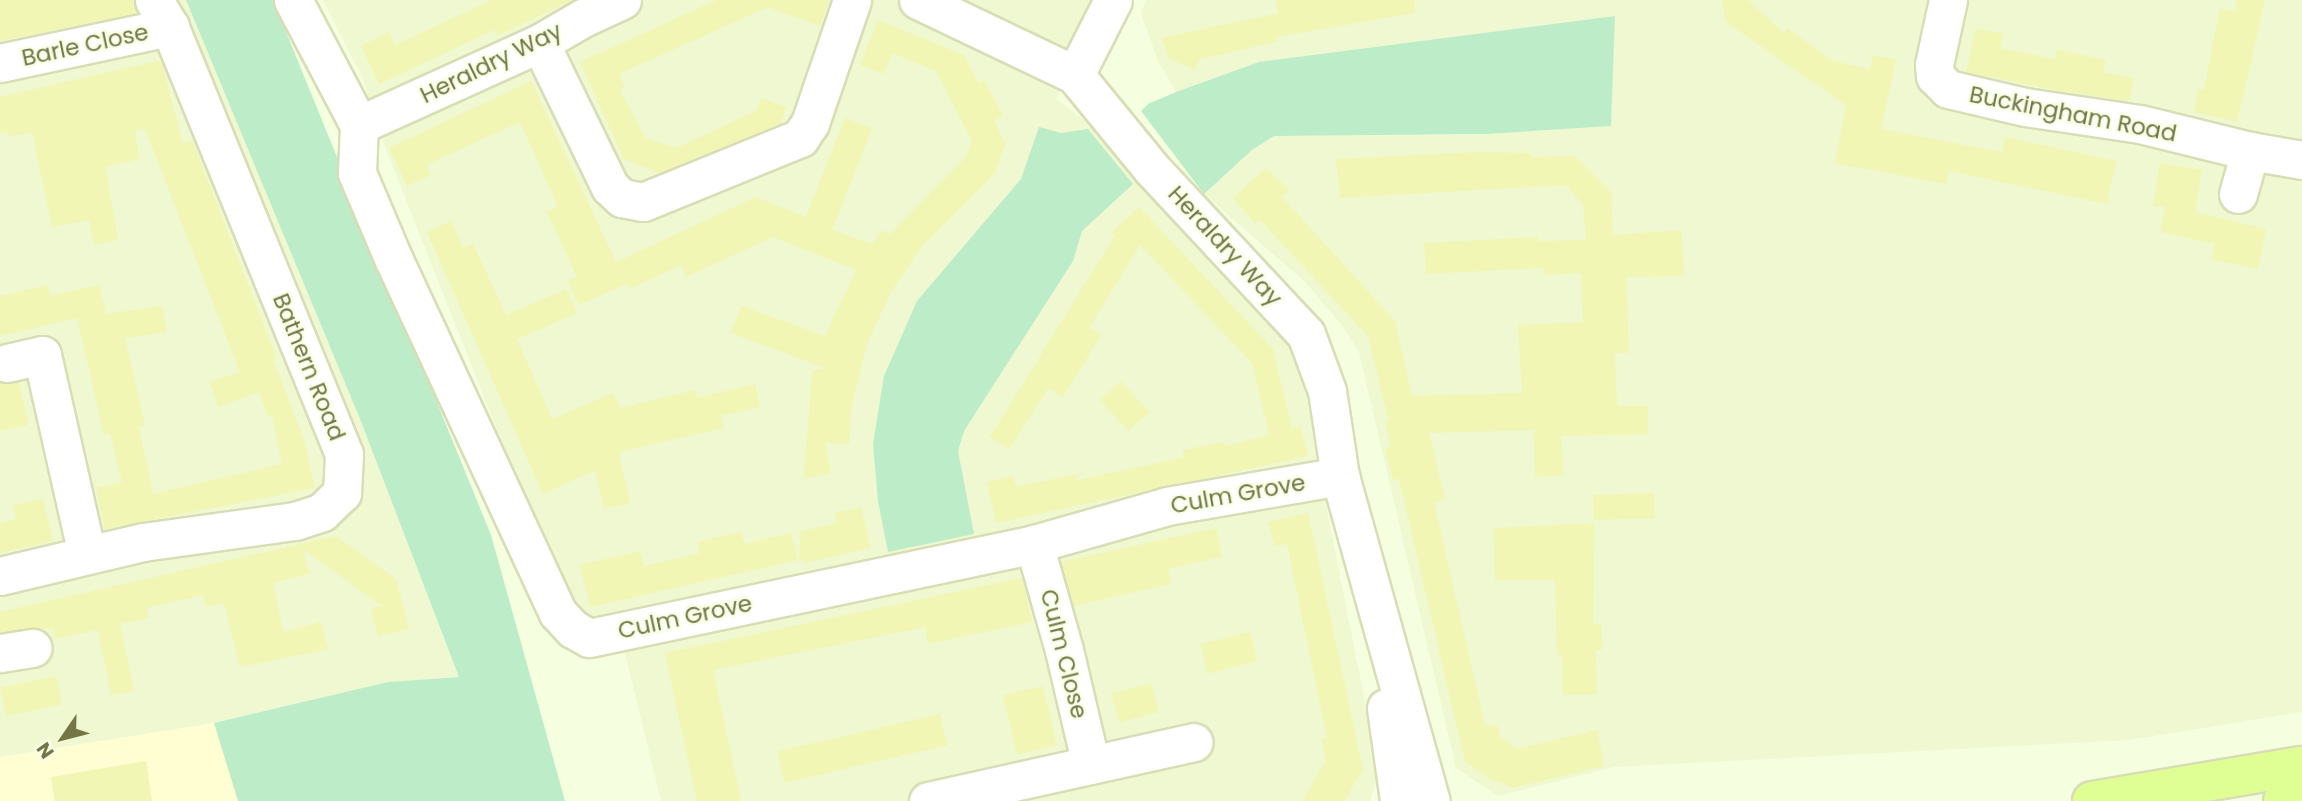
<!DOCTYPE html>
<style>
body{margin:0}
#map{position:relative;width:2302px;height:801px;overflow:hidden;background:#f5fedf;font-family:Poppins,sans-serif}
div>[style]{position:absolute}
.residential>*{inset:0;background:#eff8d0}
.commercial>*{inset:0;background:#fffed2}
.green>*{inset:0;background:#bdecc9}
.building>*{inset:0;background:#f1f6b4;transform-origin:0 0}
.roads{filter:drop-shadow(2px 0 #d8ddb5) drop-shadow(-2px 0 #d8ddb5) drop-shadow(0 2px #d8ddb5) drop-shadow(0 -2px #d8ddb5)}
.minor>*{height:37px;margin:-18.5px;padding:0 18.5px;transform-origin:18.5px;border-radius:18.5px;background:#fff}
.primary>*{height:38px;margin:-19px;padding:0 19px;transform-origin:19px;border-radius:19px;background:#dfff95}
span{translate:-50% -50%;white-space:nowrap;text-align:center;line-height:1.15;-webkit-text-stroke:5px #f8ffe7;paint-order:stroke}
.street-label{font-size:23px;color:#747645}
.north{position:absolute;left:28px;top:703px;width:70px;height:70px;-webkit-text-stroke:5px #f8ffe7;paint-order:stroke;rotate:235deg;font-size:19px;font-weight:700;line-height:28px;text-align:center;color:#747645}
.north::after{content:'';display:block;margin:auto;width:24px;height:32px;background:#747645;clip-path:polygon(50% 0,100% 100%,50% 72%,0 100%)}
</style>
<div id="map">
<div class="residential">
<i style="clip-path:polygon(0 0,186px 0,360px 419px,459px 677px,388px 682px,214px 723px,0 757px)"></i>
<i style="clip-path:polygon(323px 0,1097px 0,1056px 99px,1088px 123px,1129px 166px,1289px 339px,1312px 416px,1328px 516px,1379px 772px,1370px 801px,661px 801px,624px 649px,584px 650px,384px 144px,363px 79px)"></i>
<i style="clip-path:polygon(1146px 0,2302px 0,2302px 712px,2129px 740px,1614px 767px,1498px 796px,1456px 768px,1359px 352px,1342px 325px,1304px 281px,1204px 194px,1252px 150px,1274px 136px,1471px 135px,1611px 126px,1615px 16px,1259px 62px,1176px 92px,1158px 61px,1141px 13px)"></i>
</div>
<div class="commercial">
<i style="clip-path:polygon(214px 723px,238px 801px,0 801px,0 757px)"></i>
</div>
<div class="green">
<i style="clip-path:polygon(186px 0,273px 0,491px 535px,565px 801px,238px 801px,214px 723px,388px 682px,459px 677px,360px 419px)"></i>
<i style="clip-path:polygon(1615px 16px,1611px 126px,1487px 134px,1274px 136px,1252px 150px,1204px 194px,1141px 111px,1148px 104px,1176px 92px,1259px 62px)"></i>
<i style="clip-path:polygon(1039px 127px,1061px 133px,1088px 129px,1133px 184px,1082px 231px,1073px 261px,964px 431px,958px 451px,974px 534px,888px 552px,878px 501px,873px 444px,884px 376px,917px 301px,1021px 179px)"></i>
</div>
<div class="building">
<i style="clip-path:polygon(0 0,133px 0,137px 13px,0 41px)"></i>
<i style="clip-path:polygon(492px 0,572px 0,497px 36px,494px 30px,379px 84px,361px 46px,389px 32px,395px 45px)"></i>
<i style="clip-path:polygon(717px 0,829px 0,820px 26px,768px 7px,619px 74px,625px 87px,620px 90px,645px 138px,676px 148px,756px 111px,761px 98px,786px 107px,781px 123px,659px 173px,624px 159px,580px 62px)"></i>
<i style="clip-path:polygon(1276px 0,1414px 0,1415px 13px,1276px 37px,1277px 42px,1200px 59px,1195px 70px,1170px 59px,1161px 38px,1278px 13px)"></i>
<i style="clip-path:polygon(1722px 0,1748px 0,1784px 33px,1787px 28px,1833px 61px,1870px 69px,1873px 55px,1896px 60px,1881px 129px,2002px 152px,2005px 137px,2116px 161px,2107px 204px,1949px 171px,1946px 184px,1835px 163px,1846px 105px,1726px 22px)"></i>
<i style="clip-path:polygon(2237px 0,2265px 0,2237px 122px,2194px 112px,2199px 89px,2204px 90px,2220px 9px,2235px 11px)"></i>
<i style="clip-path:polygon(878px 20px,964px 55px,978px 83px,984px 80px,1003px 116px,994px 121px,1005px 144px,995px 173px,921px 247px,891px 292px,867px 344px,851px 409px,849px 444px,825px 443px,831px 473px,804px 479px,812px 371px,825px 368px,731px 333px,741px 306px,825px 336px,856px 270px,773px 237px,686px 277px,681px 265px,630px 289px,627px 284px,579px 305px,568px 281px,577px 277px,547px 211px,558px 206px,520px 122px,426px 165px,431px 175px,407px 186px,389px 148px,531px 81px,616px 262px,756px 197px,806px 217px,845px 118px,872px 128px,832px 230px,872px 244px,882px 230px,889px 235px,966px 157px,972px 141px,936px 71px,892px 53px,884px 74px,860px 65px)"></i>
<i style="clip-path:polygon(1976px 28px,2003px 34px,2000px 48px,2055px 59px,2057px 49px,2106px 60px,2103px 72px,2134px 78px,2129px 101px,2056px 90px,1966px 72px)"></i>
<i style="clip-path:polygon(161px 60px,183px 144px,192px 140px,276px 357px,273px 359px,304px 440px,315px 488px,105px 529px,96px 488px,122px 482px,110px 433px,104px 435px,77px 318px,0 336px,0 296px,48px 285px,50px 296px,99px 285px,106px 314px,162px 306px,167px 332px,125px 338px,145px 425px,139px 427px,153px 494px,282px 464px,272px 415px,268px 417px,259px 392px,218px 407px,210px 382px,240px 372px,145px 129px,135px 131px,139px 159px,105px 167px,118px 240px,94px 245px,89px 220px,52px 227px,32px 132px,8px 137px,7px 132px,0 133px,0 97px)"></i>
<i style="clip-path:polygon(1481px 152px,1530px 153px,1530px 157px,1575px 156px,1611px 192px,1613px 235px,1681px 230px,1684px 276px,1626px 277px,1629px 353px,1615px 353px,1617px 406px,1648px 406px,1648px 434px,1561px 436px,1563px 475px,1535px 477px,1534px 430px,1429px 433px,1445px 499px,1434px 502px,1485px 726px,1497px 725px,1500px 737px,1517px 749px,1597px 730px,1604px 766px,1512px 788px,1498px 781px,1496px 783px,1465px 761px,1399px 479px,1393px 480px,1385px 449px,1391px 447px,1385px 422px,1389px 421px,1368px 336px,1260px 220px,1255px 223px,1233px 198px,1266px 168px,1289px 190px,1282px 197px,1395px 321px,1412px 396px,1522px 393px,1518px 325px,1583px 322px,1581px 273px,1544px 275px,1543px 268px,1426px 274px,1424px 243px,1538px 237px,1538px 241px,1586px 240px,1583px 205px,1566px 185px,1340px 198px,1336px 159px)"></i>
<i style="clip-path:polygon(2160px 163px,2202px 170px,2195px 212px,2266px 229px,2258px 269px,2212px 259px,2215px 244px,2160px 232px,2165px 207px,2153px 206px)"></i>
<i style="clip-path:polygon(1139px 207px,1273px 349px,1292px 429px,1300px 427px,1308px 456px,996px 523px,987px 482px,1013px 476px,1016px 487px,1082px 473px,1074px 481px,1184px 457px,1183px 450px,1223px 442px,1224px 446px,1269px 435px,1252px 363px,1140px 245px,1089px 328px,1101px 335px,1063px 397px,1048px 388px,1009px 449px,990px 437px,1115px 235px,1112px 232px)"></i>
<i style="clip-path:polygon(451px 221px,463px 248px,473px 244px,506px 315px,566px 289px,577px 313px,517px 339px,552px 419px,613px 393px,620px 408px,695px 390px,697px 398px,755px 384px,760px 407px,721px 416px,724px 428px,619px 452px,630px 503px,604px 509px,595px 470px,543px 494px,427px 232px)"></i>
<i style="left:1121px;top:381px;width:42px;height:28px;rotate:48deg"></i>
<i style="clip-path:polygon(19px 382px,28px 425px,0 431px,0 383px)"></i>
<i style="left:1654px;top:493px;width:25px;height:61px;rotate:88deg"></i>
<i style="clip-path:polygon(43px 499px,53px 541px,0 553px,0 523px,16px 519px,13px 505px)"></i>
<i style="clip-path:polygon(861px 507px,870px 548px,805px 563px,804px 559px,799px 560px,801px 531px,837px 523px,834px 513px)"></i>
<i style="clip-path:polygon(1308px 513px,1363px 770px,1344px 801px,1302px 801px,1326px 760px,1321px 739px,1327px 738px,1287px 544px,1275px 546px,1268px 522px)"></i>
<i style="clip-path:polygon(1594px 523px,1593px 624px,1601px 624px,1602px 650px,1596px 650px,1597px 694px,1563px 695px,1562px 655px,1557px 655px,1555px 580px,1495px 580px,1494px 528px)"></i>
<i style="clip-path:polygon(1216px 528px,1222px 557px,1168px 569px,1171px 584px,1073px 606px,1061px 562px)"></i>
<i style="clip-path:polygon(741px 532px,744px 544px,791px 533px,798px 560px,590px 607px,580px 565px,640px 551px,644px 566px,700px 553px,697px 542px)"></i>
<i style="clip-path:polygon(336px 536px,396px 579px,409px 629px,378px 636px,371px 608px,382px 606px,303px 549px,309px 574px,273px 583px,283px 632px,321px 622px,328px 649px,240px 667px,224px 603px,206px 607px,203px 595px,146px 608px,149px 618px,120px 624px,134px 691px,111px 695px,98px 630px,55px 639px,53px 628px,0 632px,0 612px)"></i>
<i style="clip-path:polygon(1022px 578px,1032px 622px,928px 644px,925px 627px,713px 670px,741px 801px,697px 801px,665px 653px)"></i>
<i style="left:1250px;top:632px;width:30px;height:51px;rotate:76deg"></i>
<i style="left:56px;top:676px;width:29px;height:57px;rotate:78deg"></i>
<i style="left:1151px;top:683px;width:30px;height:41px;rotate:75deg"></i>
<i style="left:1043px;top:686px;width:61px;height:41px;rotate:77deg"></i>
<i style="left:940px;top:714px;width:32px;height:167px;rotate:77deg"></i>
<i style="clip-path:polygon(146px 761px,152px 801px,55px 801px,51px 777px)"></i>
</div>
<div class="roads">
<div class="minor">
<i style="left:293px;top:0;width:141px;rotate:62.2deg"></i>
<i style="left:918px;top:0;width:174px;rotate:25.5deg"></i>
<i style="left:1075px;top:75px;width:120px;rotate:50.7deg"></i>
<i style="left:1151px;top:168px;width:227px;rotate:47deg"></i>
<i style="left:1306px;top:334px;width:61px;rotate:69.8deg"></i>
<i style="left:1327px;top:391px;width:86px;rotate:81.3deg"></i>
<i style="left:1340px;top:476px;width:337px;rotate:74.4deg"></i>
<i style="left:1948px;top:0;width:66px;rotate:102.2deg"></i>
<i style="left:1934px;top:65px;width:11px;rotate:85deg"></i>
<i style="left:1935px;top:76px;width:18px;rotate:45deg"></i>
<i style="left:1948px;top:89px;width:79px;rotate:13.2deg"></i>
<i style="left:2025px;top:107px;width:116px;rotate:8.4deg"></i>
<i style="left:2140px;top:124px;width:113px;rotate:13.8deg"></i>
<i style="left:2250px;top:151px;width:53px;rotate:9.8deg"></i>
<i style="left:540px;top:43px;width:160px;rotate:64.1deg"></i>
<i style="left:610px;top:187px;width:16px;rotate:43deg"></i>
<i style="left:622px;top:198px;width:21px;rotate:11deg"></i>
<i style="left:643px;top:202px;width:170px;rotate:-22.2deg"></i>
<i style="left:800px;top:138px;width:18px;rotate:-56deg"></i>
<i style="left:810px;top:123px;width:130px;rotate:-71.1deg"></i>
<i style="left:0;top:63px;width:174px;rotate:-12deg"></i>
<i style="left:1075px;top:75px;width:84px;rotate:-63.1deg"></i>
<i style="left:359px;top:125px;width:48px;rotate:92.4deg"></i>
<i style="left:357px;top:173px;width:95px;rotate:67deg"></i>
<i style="left:394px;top:260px;width:389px;rotate:65.1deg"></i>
<i style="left:558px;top:613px;width:22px;rotate:47deg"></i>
<i style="left:573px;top:629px;width:18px;rotate:29deg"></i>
<i style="left:589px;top:638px;width:455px;rotate:-11.9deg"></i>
<i style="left:1034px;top:544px;width:138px;rotate:-15.9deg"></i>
<i style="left:1167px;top:506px;width:176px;rotate:-9.8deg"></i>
<i style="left:359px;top:125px;width:199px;rotate:-24.4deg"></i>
<i style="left:540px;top:43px;width:50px;rotate:-30.2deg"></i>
<i style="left:583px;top:18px;width:43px;rotate:-24.8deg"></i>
<i style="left:2238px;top:194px;width:45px;rotate:-74.4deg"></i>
<i style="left:7px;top:363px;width:36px;rotate:-13deg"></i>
<i style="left:42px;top:355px;width:205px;rotate:77.3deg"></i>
<i style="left:1034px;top:544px;width:110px;rotate:74.2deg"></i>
<i style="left:1064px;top:650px;width:118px;rotate:76.8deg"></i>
<i style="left:0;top:576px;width:147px;rotate:-13.4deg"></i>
<i style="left:143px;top:542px;width:153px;rotate:-7.9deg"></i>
<i style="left:295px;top:521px;width:28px;rotate:-18deg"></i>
<i style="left:322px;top:512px;width:28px;rotate:-44deg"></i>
<i style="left:342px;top:493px;width:39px;rotate:-87deg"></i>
<i style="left:344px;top:454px;width:461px;rotate:-112.2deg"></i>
<i style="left:170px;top:27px;width:31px;rotate:-121deg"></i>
<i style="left:0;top:653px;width:33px;rotate:-9deg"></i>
<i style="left:1386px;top:708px;width:94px;rotate:82deg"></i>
<i style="left:928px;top:801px;width:272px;rotate:-12.5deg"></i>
</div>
<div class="primary">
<i style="left:2092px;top:801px;width:213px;rotate:-9.5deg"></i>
<i style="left:2283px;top:801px;width:19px;rotate:-9deg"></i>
</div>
</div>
<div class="street-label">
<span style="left:85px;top:45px;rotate:-12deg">Barle Close</span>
<span style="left:491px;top:63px;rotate:-26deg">Heraldry Way</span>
<span style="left:2073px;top:114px;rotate:11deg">Buckingham Road</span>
<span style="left:1225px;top:246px;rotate:47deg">Heraldry Way</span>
<span style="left:309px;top:367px;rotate:68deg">Bathern Road</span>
<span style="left:1238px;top:494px;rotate:-10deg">Culm Grove</span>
<span style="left:685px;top:617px;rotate:-12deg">Culm Grove</span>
<span style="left:1064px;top:654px;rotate:76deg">Culm Close</span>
</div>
<div class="north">N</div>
</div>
